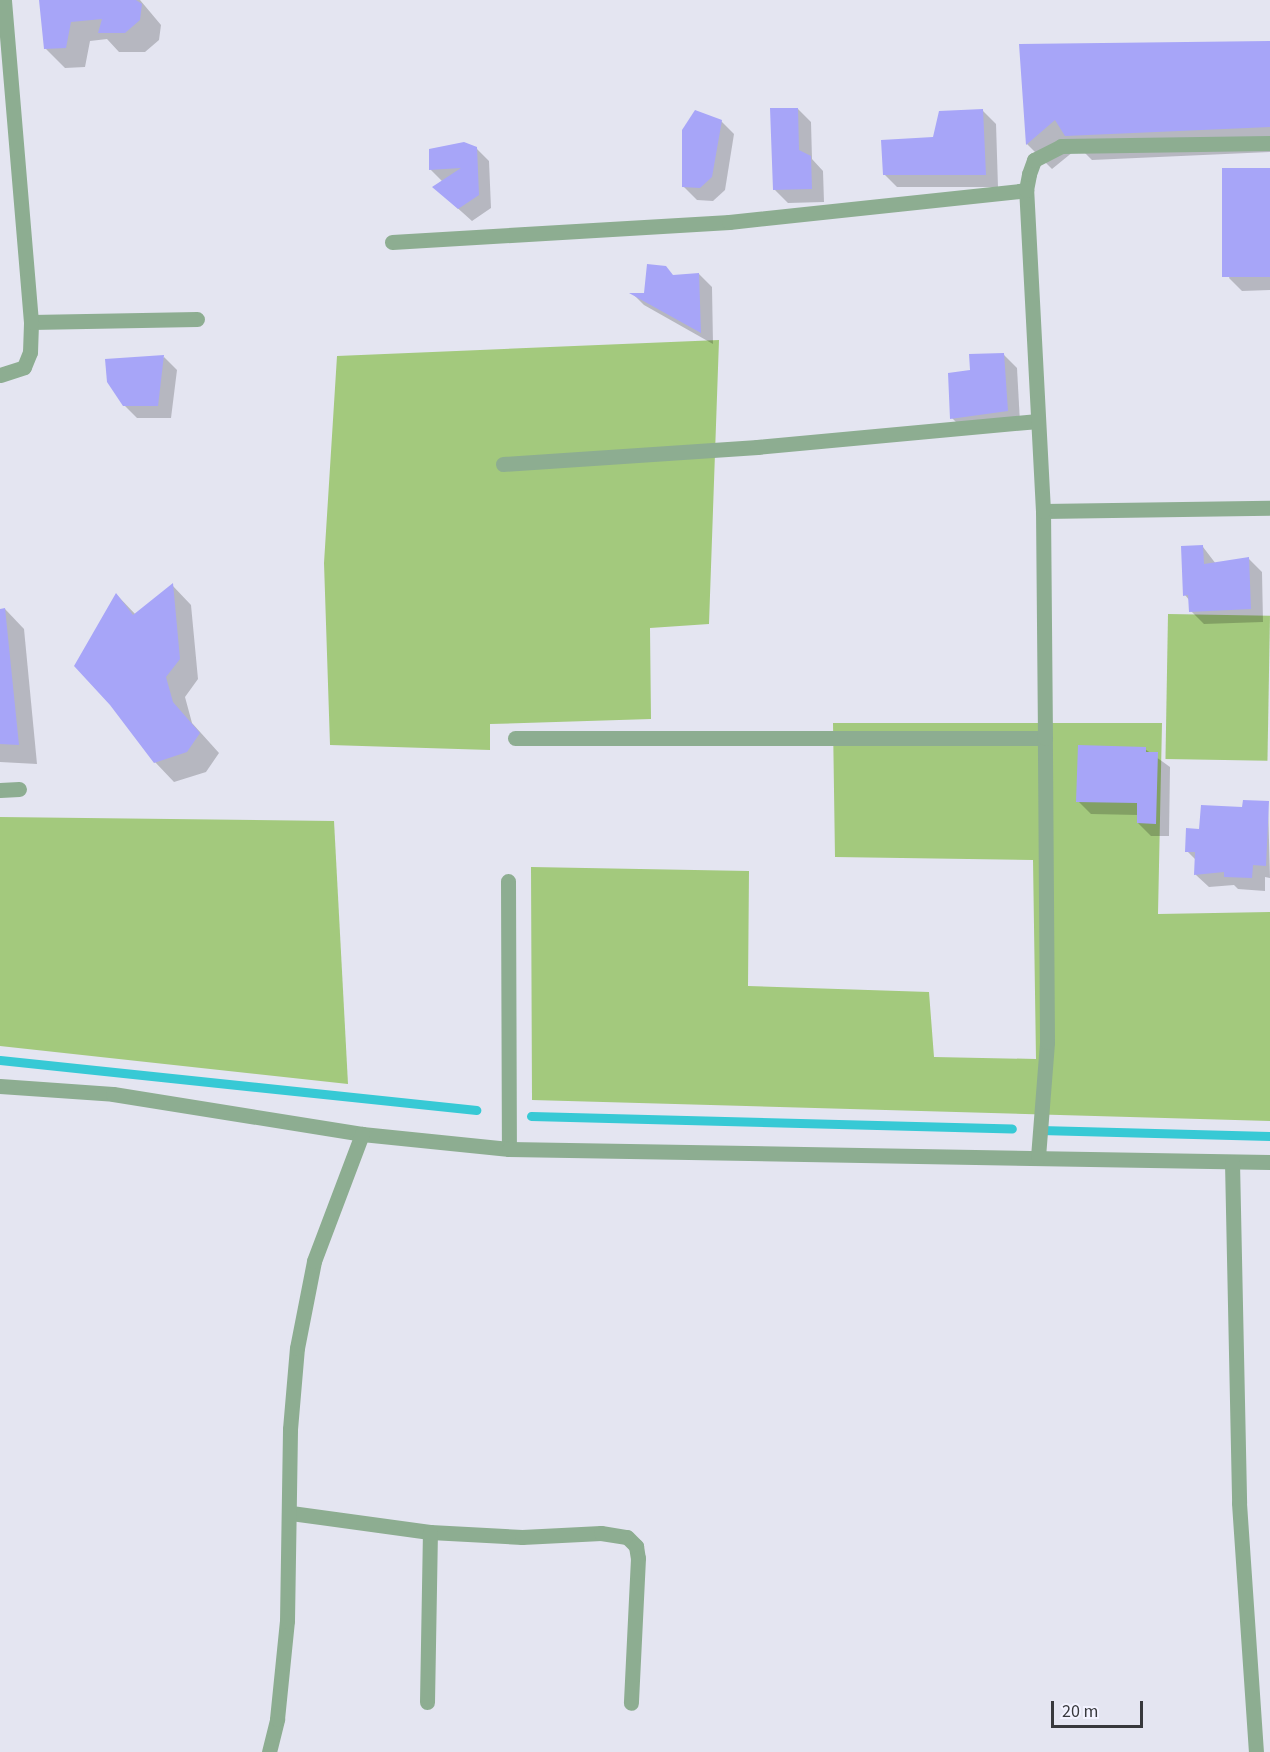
<!DOCTYPE html>
<style>
body{margin:0}
#map{position:relative;width:1270px;height:1752px;overflow:hidden;background:#e4e5f1;font-family:"Source Sans 3",sans-serif}
div>[style]{position:absolute}
.green>*{inset:0;background:#a3c97d;transform-origin:0 0}
.shadow>*{inset:0;background:#0003}
.stream>*{height:9px;margin:-4.5px;padding:0 4.5px;transform-origin:4.5px;border-radius:4.5px;background:#37c9d5}
.building>*{inset:0;background:#a7a5f8;transform-origin:0 0}
.minor>*{height:15px;margin:-7.5px;padding:0 7.5px;transform-origin:7.5px;border-radius:7.5px;background:#8dad91}
span{translate:-50% -50%;white-space:nowrap;text-align:center;line-height:1.15;-webkit-text-stroke:4.5px #f2f2ff;paint-order:stroke}
.scale{position:absolute;left:1051px;top:1701px;width:92px;height:27px;box-sizing:border-box;border:3px solid #37383c;border-top:0;padding-left:8px;font-size:18px;line-height:21px;white-space:nowrap;color:#37383c;-webkit-text-stroke:4px #f2f2ff;paint-order:stroke}
</style>
<div id="map">
<div class="green">
<i style="clip-path:polygon(719px 340px,709px 624px,650px 628px,651px 719px,490px 724px,490px 750px,330px 745px,324px 563px,337px 356px)"></i>
<i style="left:1168px;top:614px;width:102px;height:145px;rotate:1deg"></i>
<i style="clip-path:polygon(833px 723px,1162px 723px,1158px 914px,1270px 912px,1270px 1121px,532px 1100px,531px 867px,749px 871px,748px 986px,929px 992px,934px 1057px,1036px 1059px,1033px 860px,835px 857px)"></i>
<i style="clip-path:polygon(0 817px,334px 821px,348px 1084px,0 1046px)"></i>
</div>
<div class="shadow">
<i style="clip-path:polygon(41px 0,140px 0,161px 25px,159px 40px,145px 52px,119px 52px,107px 39px,90px 41px,85px 67px,65px 68px,46px 49px)"></i>
<i style="clip-path:polygon(1270px 43px,1270px 152px,1092px 160px,1079px 147px,1052px 169px,1027px 144px,1021px 46px)"></i>
<i style="clip-path:polygon(798px 109px,811px 122px,812px 159px,823px 171px,824px 202px,788px 203px,775px 190px)"></i>
<i style="clip-path:polygon(983px 111px,996px 124px,998px 187px,897px 187px,884px 174px)"></i>
<i style="clip-path:polygon(721px 121px,734px 134px,725px 190px,713px 201px,697px 200px,684px 187px)"></i>
<i style="clip-path:polygon(476px 148px,489px 161px,491px 208px,472px 221px,434px 187px,442px 181px,430px 169px)"></i>
<i style="clip-path:polygon(1270px 169px,1270px 290px,1242px 291px,1229px 278px)"></i>
<i style="clip-path:polygon(699px 274px,712px 287px,713px 344px,644px 305px,633px 294px,646px 294px,674px 276px)"></i>
<i style="clip-path:polygon(1004px 355px,1017px 368px,1020px 423px,965px 431px,952px 418px,972px 372px)"></i>
<i style="clip-path:polygon(164px 357px,177px 370px,171px 418px,137px 418px,124px 405px)"></i>
<i style="clip-path:polygon(1203px 547px,1216px 564px,1249px 559px,1262px 572px,1263px 622px,1204px 624px,1191px 611px,1190px 601px,1185px 595px)"></i>
<i style="clip-path:polygon(172px 585px,191px 605px,198px 679px,185px 697px,192px 723px,219px 753px,206px 772px,174px 782px,155px 762px,117px 595px,136px 615px)"></i>
<i style="clip-path:polygon(5px 609px,24px 629px,37px 764px,0 762px,0 611px)"></i>
<i style="clip-path:polygon(1145px 749px,1170px 767px,1169px 836px,1151px 836px,1138px 823px,1138px 815px,1091px 814px,1078px 801px)"></i>
<i style="clip-path:polygon(1268px 803px,1270px 878px,1265px 877px,1265px 891px,1238px 889px,1234px 885px,1209px 887px,1196px 875px,1196px 860px,1187px 851px,1201px 830px)"></i>
</div>
<div class="stream">
<i style="left:0;top:1060px;width:479px;rotate:6deg"></i>
<i style="left:531px;top:1116px;width:481px;rotate:1.5deg"></i>
<i style="left:1040px;top:1130px;width:230px;rotate:1.5deg"></i>
</div>
<div class="building">
<i style="clip-path:polygon(39px 0,136px 0,142px 4px,140px 20px,125px 33px,98px 33px,102px 19px,71px 22px,66px 48px,44px 49px)"></i>
<i style="clip-path:polygon(1270px 41px,1270px 127px,1065px 136px,1055px 120px,1026px 145px,1019px 44px)"></i>
<i style="clip-path:polygon(770px 108px,798px 108px,799px 150px,811px 156px,812px 189px,773px 190px)"></i>
<i style="clip-path:polygon(983px 109px,986px 175px,883px 175px,881px 140px,933px 137px,939px 111px)"></i>
<i style="clip-path:polygon(695px 110px,722px 120px,712px 177px,700px 188px,682px 187px,682px 130px)"></i>
<i style="clip-path:polygon(464px 142px,477px 147px,479px 195px,458px 209px,432px 187px,461px 168px,429px 170px,429px 149px)"></i>
<i style="left:1270px;top:168px;width:109px;height:48px;rotate:90deg"></i>
<i style="clip-path:polygon(647px 264px,666px 266px,673px 275px,699px 273px,701px 333px,629px 293px,644px 293px)"></i>
<i style="clip-path:polygon(1004px 353px,1008px 411px,950px 419px,948px 373px,970px 370px,969px 354px)"></i>
<i style="clip-path:polygon(164px 355px,158px 406px,123px 406px,107px 382px,105px 359px)"></i>
<i style="clip-path:polygon(1203px 545px,1204px 564px,1249px 557px,1251px 609px,1189px 612px,1188px 595px,1183px 596px,1181px 546px)"></i>
<i style="clip-path:polygon(173px 583px,180px 659px,166px 677px,173px 702px,200px 733px,187px 752px,154px 763px,110px 705px,74px 666px,116px 593px,133px 615px)"></i>
<i style="clip-path:polygon(5px 608px,19px 745px,0 744px,0 609px)"></i>
<i style="clip-path:polygon(1078px 745px,1146px 747px,1146px 752px,1158px 752px,1156px 824px,1137px 823px,1137px 803px,1076px 802px)"></i>
<i style="clip-path:polygon(1243px 800px,1269px 801px,1266px 866px,1253px 865px,1252px 878px,1224px 877px,1224px 872px,1194px 875px,1195px 852px,1185px 852px,1186px 828px,1199px 829px,1201px 805px,1242px 807px)"></i>
</div>
<div class="minor">
<i style="left:392px;top:242px;width:338px;rotate:-3.4deg"></i>
<i style="left:729px;top:222px;width:299px;rotate:-6.1deg"></i>
<i style="left:31px;top:322px;width:166px;rotate:-1deg"></i>
<i style="left:0;top:375px;width:25px;rotate:-18deg"></i>
<i style="left:24px;top:367px;width:16px;rotate:-68deg"></i>
<i style="left:30px;top:352px;width:30px;rotate:-88deg"></i>
<i style="left:31px;top:322px;width:323px;rotate:-94.8deg"></i>
<i style="left:503px;top:464px;width:255px;rotate:-3.8deg"></i>
<i style="left:757px;top:447px;width:282px;rotate:-5.3deg"></i>
<i style="left:1043px;top:511px;width:227px;rotate:-0.8deg"></i>
<i style="left:515px;top:738px;width:530px"></i>
<i style="left:0;top:790px;width:19px;rotate:-3deg"></i>
<i style="left:508px;top:881px;width:268px;rotate:89.8deg"></i>
<i style="left:0;top:1086px;width:113px;rotate:4deg"></i>
<i style="left:113px;top:1094px;width:252px;rotate:9.1deg"></i>
<i style="left:362px;top:1134px;width:148px;rotate:5.8deg"></i>
<i style="left:509px;top:1149px;width:761px;rotate:0.98deg"></i>
<i style="left:1038px;top:1157px;width:115px;rotate:-85.5deg"></i>
<i style="left:1047px;top:1042px;width:304px;rotate:-90.4deg"></i>
<i style="left:1045px;top:738px;width:227px;rotate:-90.5deg"></i>
<i style="left:1043px;top:511px;width:321px;rotate:-93deg"></i>
<i style="left:1026px;top:190px;width:16px;rotate:-79deg"></i>
<i style="left:1029px;top:174px;width:15px;rotate:-70deg"></i>
<i style="left:1034px;top:160px;width:30px;rotate:-27deg"></i>
<i style="left:1061px;top:146px;width:209px;rotate:-0.8deg"></i>
<i style="left:1232px;top:1162px;width:341px;rotate:88.8deg"></i>
<i style="left:1239px;top:1503px;width:250px;rotate:86.1deg"></i>
<i style="left:291px;top:1513px;width:140px;rotate:7.8deg"></i>
<i style="left:430px;top:1532px;width:92px;rotate:3.1deg"></i>
<i style="left:522px;top:1537px;width:79px;rotate:-2.9deg"></i>
<i style="left:601px;top:1533px;width:26px;rotate:9deg"></i>
<i style="left:627px;top:1537px;width:13px;rotate:45deg"></i>
<i style="left:636px;top:1546px;width:12px;rotate:81deg"></i>
<i style="left:638px;top:1558px;width:145px;rotate:92.8deg"></i>
<i style="left:427px;top:1702px;width:170px;rotate:-89deg"></i>
<i style="left:269px;top:1752px;width:34px;rotate:-76deg"></i>
<i style="left:277px;top:1719px;width:99px;rotate:-84.2deg"></i>
<i style="left:287px;top:1621px;width:192px;rotate:-89.1deg"></i>
<i style="left:290px;top:1429px;width:81px;rotate:-85.1deg"></i>
<i style="left:297px;top:1348px;width:89px;rotate:-78.9deg"></i>
<i style="left:314px;top:1261px;width:136px;rotate:-69.3deg"></i>
</div>
<div class="scale">20 m</div>
</div>
